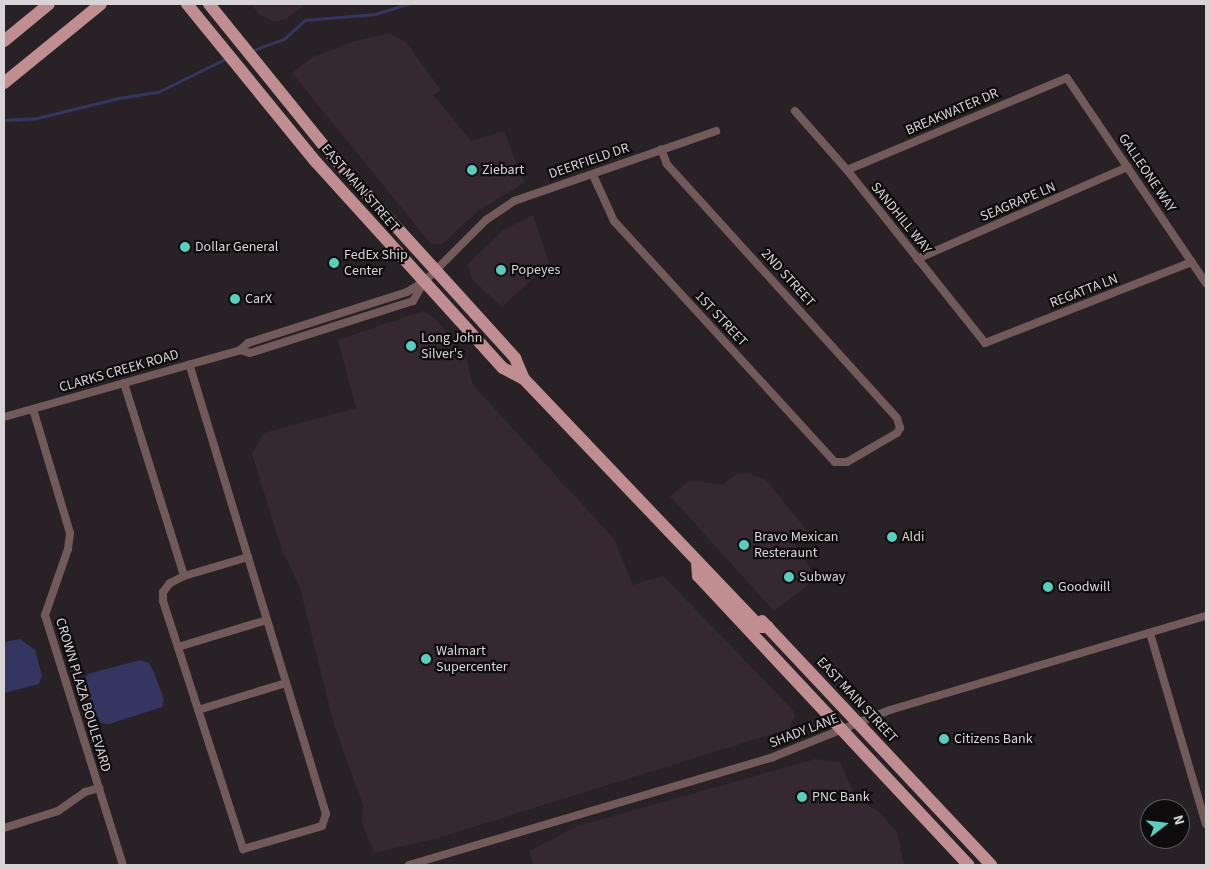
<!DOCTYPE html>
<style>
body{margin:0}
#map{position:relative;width:1210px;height:869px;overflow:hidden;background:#282226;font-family:"Source Sans 3",sans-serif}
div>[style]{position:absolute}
.built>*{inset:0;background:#352830}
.water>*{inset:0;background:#343661}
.stream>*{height:2.5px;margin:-1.25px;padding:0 1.25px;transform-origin:1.25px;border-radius:1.25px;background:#343661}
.street>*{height:8px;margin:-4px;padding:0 4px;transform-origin:4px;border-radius:4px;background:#72595a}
.primary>*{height:12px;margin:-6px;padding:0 6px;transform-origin:6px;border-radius:6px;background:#c08d91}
.dots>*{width:14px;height:14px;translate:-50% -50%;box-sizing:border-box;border:2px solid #0f0c0e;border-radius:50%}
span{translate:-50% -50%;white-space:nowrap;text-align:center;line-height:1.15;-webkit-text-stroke:4.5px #0f0c0e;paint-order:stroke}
.street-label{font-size:14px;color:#d8d3d6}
.poi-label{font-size:14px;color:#d8d3d6}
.left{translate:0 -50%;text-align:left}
.frame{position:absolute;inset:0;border:5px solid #d8d3d6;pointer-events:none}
.north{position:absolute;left:1140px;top:799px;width:50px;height:50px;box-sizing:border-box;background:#0f0c0e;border:1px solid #5f5c5e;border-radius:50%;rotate:74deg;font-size:14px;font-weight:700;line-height:20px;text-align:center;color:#d8d3d6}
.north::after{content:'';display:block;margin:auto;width:18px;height:22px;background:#59cebf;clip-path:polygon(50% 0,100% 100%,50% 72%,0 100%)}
</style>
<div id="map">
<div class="built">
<i style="clip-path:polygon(251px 4px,306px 4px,286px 19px,274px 22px,259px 14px)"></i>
<i style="clip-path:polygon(390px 33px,406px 42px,441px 90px,433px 95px,471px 141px,504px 131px,524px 183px,478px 211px,442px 244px,431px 244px,292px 73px,313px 57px,352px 42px)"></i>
<i style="clip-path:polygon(533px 215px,549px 263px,502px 307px,472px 279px,468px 264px,503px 230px)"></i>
<i style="clip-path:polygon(423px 311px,434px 317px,466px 357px,473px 385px,614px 539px,633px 585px,663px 576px,793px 710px,795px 716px,788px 729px,434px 839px,374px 853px,362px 822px,363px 805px,334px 725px,300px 588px,282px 550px,252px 454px,264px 433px,356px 408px,338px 340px)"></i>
<i style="clip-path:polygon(747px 473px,766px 480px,809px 533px,793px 543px,817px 578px,774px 611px,670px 496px,690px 480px,722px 485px,737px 474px)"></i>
<i style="clip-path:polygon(815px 759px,840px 762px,856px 798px,878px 811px,897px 832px,904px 865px,534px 865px,529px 851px,578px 826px)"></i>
</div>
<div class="water">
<i style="clip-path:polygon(20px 639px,35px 650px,42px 676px,39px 684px,4px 693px,4px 642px)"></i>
<i style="clip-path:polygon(140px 660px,149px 663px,154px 673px,164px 699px,162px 707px,109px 724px,101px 723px,93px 709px,85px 679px,88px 674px)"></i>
</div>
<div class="stream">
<i style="left:251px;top:51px;width:35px;rotate:-20deg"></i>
<i style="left:284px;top:39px;width:28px;rotate:-42deg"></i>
<i style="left:305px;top:20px;width:70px;rotate:-4.9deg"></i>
<i style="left:375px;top:14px;width:34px;rotate:-17deg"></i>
<i style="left:4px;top:120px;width:33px;rotate:-3deg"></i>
<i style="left:37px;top:118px;width:84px;rotate:-13.7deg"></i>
<i style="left:119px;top:98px;width:39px;rotate:-9deg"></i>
<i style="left:158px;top:92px;width:77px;rotate:-26.2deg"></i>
</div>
<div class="street">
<i style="left:795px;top:111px;width:79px;rotate:48.6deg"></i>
<i style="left:847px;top:170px;width:221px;rotate:51.4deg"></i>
<i style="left:985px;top:343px;width:222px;rotate:-21.4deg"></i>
<i style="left:847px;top:170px;width:238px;rotate:-22.7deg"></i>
<i style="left:1067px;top:78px;width:248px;rotate:55.9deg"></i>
<i style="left:593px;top:175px;width:51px;rotate:65.5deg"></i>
<i style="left:614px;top:221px;width:327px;rotate:47.5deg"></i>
<i style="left:835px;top:462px;width:12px"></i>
<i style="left:847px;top:462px;width:58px;rotate:-30.1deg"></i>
<i style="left:897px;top:433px;width:6px;rotate:-59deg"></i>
<i style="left:900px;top:428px;width:10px;rotate:-107deg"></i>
<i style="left:897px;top:418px;width:343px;rotate:-132.2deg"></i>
<i style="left:667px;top:164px;width:16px;rotate:-112deg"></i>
<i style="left:917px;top:259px;width:230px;rotate:-23.6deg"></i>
<i style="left:240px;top:350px;width:10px;rotate:17deg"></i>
<i style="left:250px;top:353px;width:171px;rotate:-17.7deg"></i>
<i style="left:413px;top:301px;width:22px;rotate:-60deg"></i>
<i style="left:424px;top:282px;width:88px;rotate:-45deg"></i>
<i style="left:486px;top:220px;width:34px;rotate:-34deg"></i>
<i style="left:514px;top:201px;width:214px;rotate:-19.1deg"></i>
<i style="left:124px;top:383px;width:202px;rotate:72.7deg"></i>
<i style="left:184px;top:576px;width:16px;rotate:153deg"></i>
<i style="left:170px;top:583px;width:11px;rotate:128deg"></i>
<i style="left:163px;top:592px;width:9px;rotate:90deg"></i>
<i style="left:163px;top:601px;width:261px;rotate:72.1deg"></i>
<i style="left:243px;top:849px;width:82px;rotate:-16.2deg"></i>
<i style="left:322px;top:826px;width:13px;rotate:-72deg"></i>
<i style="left:326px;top:814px;width:470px;rotate:-106.9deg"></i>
<i style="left:33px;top:409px;width:129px;rotate:73.4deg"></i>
<i style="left:70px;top:533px;width:16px;rotate:97deg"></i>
<i style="left:68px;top:549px;width:70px;rotate:109.2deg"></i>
<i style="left:45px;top:615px;width:262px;rotate:72.7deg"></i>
<i style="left:4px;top:417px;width:245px;rotate:-15.8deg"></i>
<i style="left:240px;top:350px;width:11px;rotate:-41deg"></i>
<i style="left:248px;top:343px;width:167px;rotate:-17.8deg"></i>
<i style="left:407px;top:292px;width:17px;rotate:-31deg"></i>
<i style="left:184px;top:576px;width:67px;rotate:-16.5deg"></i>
<i style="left:1150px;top:633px;width:199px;rotate:73.7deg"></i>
<i style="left:178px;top:647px;width:93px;rotate:-16.9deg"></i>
<i style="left:198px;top:710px;width:92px;rotate:-17.1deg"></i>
<i style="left:4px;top:828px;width:57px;rotate:-17.5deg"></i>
<i style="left:58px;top:811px;width:33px;rotate:-35deg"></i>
<i style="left:85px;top:792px;width:15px;rotate:-16deg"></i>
<i style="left:409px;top:865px;width:380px;rotate:-16.5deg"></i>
<i style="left:773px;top:757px;width:126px;rotate:-21.9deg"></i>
<i style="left:890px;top:710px;width:330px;rotate:-16.6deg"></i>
</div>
<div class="primary">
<i style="left:187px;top:4px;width:204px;rotate:50.8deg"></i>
<i style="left:316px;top:162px;width:278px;rotate:47.8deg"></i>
<i style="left:503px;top:368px;width:24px;rotate:28deg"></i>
<i style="left:524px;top:379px;width:342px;rotate:46.4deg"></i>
<i style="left:760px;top:627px;width:8px"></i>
<i style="left:209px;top:4px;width:196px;rotate:51deg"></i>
<i style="left:332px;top:156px;width:273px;rotate:47.8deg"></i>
<i style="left:515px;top:358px;width:23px;rotate:67deg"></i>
<i style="left:4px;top:41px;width:58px;rotate:-39.4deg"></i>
<i style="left:4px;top:83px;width:125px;rotate:-39.2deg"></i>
<i style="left:697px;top:562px;width:14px;rotate:86deg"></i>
<i style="left:698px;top:576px;width:396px;rotate:46.9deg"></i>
<i style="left:762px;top:621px;width:335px;rotate:46.8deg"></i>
</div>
<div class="dots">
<i style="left:472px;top:170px;background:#59cebf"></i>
<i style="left:185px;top:247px;background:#59cebf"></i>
<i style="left:334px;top:263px;background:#59cebf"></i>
<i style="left:501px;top:270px;background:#59cebf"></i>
<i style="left:235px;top:299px;background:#59cebf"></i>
<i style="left:411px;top:346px;background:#59cebf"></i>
<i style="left:892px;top:537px;background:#59cebf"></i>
<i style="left:744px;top:545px;background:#59cebf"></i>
<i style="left:789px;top:577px;background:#59cebf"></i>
<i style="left:1048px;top:587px;background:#59cebf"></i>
<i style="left:426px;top:659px;background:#59cebf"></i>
<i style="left:944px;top:739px;background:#59cebf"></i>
<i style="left:802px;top:797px;background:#59cebf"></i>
</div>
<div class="street-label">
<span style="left:952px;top:112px;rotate:-23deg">BREAKWATER DR</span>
<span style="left:589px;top:161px;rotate:-19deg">DEERFIELD DR</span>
<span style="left:1147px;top:173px;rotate:56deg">GALLEONE WAY</span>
<span style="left:360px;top:188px;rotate:49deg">EAST MAIN STREET</span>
<span style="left:1018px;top:202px;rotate:-23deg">SEAGRAPE LN</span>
<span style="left:901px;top:218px;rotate:51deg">SANDHILL WAY</span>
<span style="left:788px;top:278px;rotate:48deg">2ND STREET</span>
<span style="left:1084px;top:291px;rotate:-21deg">REGATTA LN</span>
<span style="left:721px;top:319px;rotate:47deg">1ST STREET</span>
<span style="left:119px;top:371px;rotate:-16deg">CLARKS CREEK ROAD</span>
<span style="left:83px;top:695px;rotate:73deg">CROWN PLAZA BOULEVARD</span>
<span style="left:857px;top:700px;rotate:47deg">EAST MAIN STREET</span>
<span style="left:804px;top:731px;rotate:-21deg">SHADY LANE</span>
</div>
<div class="poi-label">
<span class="left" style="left:482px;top:170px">Ziebart</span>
<span class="left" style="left:195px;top:247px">Dollar General</span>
<span class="left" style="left:344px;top:263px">FedEx Ship<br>Center</span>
<span class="left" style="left:511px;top:270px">Popeyes</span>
<span class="left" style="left:245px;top:299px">CarX</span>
<span class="left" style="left:421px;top:346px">Long John<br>Silver's</span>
<span class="left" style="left:754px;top:545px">Bravo Mexican<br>Resteraunt</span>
<span class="left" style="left:902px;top:537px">Aldi</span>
<span class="left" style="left:799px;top:577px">Subway</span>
<span class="left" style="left:1058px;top:587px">Goodwill</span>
<span class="left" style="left:436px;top:659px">Walmart<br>Supercenter</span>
<span class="left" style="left:954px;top:739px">Citizens Bank</span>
<span class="left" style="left:812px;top:797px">PNC Bank</span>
</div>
<div class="frame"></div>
<div class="north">N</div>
</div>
